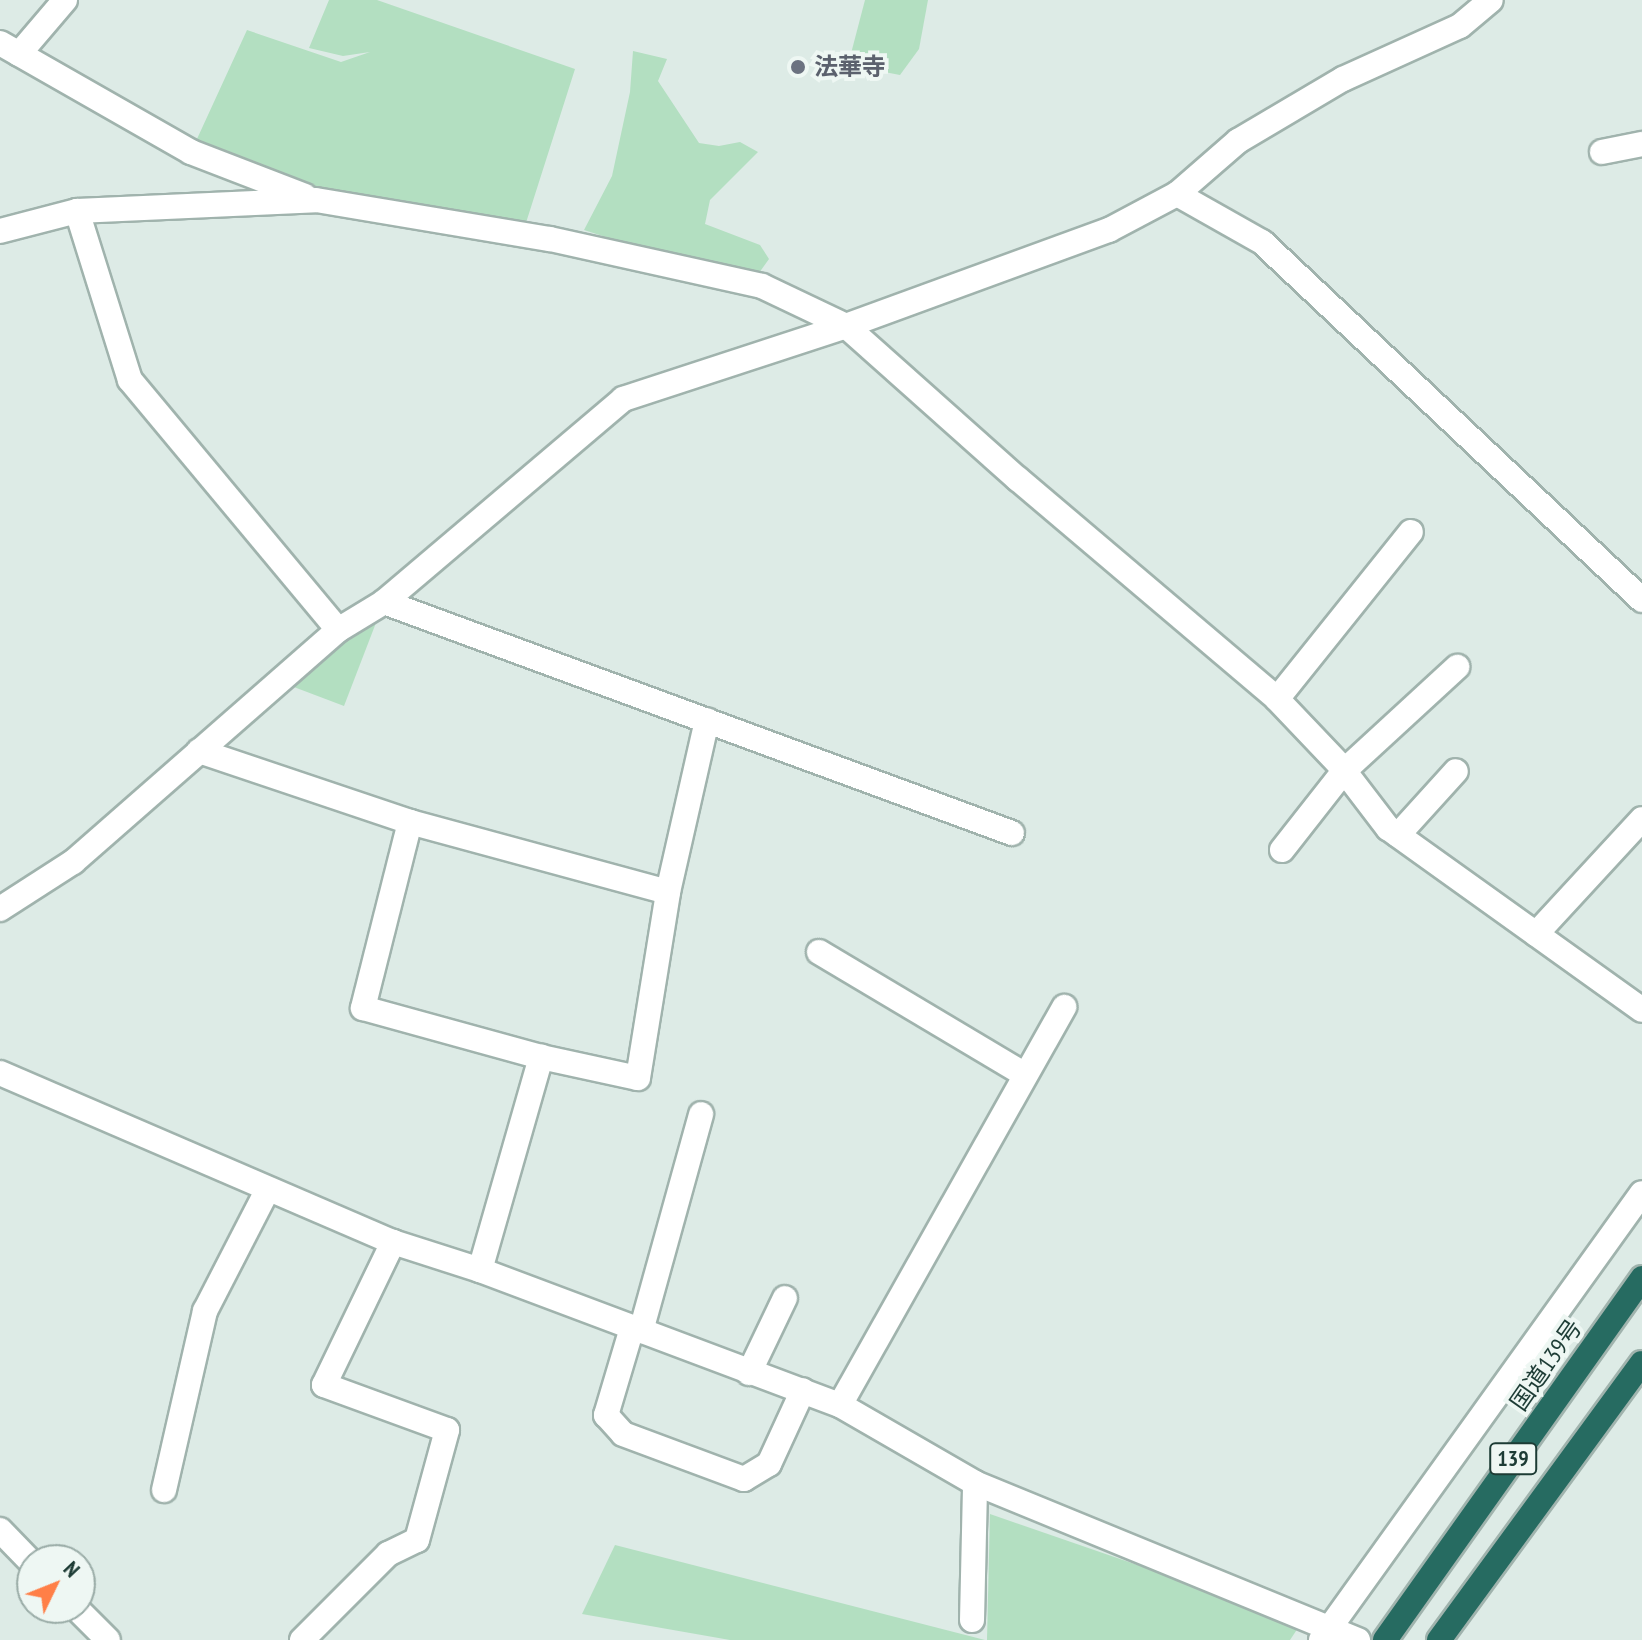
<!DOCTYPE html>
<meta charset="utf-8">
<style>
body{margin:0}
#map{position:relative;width:1642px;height:1640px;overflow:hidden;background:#ddebe6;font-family:"PT Sans Narrow","Noto Sans JP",sans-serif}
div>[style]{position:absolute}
.green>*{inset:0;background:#b3dfc1}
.roads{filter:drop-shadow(2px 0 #a0b3ad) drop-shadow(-2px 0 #a0b3ad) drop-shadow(0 2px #a0b3ad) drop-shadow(0 -2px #a0b3ad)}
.minor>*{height:24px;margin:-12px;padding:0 12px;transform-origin:12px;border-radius:12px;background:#fff}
.highway>*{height:24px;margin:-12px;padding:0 12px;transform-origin:12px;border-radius:12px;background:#266b61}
.dots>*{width:22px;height:22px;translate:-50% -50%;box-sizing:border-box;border:4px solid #eef7f3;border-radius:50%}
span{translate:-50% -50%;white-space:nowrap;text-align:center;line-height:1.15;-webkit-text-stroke:8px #eef7f3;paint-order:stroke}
.shield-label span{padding:2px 6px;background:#eef7f3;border:2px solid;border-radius:6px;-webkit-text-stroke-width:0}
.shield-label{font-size:22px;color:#1d3c35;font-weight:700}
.worship-label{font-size:24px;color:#5b616d;font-weight:700}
.left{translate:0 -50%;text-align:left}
.street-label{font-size:24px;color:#1d3c35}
.north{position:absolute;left:16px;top:1544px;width:80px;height:80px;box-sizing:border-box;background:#eef7f3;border:2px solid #9aaca7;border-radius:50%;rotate:47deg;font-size:22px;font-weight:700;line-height:32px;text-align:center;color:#1d3c35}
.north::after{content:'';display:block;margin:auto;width:28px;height:36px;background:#ff7f47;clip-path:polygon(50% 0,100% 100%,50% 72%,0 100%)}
</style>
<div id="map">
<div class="green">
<i style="clip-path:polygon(329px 0,377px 0,575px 69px,524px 229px,342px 205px,191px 152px,247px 30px,341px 62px,370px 52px,343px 56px,309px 48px)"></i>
<i style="clip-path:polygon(865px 0,928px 0,919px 49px,900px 75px,848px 65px)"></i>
<i style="clip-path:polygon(633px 51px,667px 59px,658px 81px,699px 143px,719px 146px,740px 142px,758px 152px,710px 200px,705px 224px,760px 245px,769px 259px,751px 284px,584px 230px,612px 176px,630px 92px)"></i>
<i style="clip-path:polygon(384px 602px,344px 706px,278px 681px)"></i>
<i style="clip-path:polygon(990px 1514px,1302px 1622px,1290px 1640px,987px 1640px)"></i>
<i style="clip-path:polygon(615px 1545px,985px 1640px,730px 1640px,582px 1614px)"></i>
</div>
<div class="roads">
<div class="minor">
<i style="left:0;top:43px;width:220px;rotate:29.7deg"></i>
<i style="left:191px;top:152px;width:122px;rotate:21.1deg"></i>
<i style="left:19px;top:54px;width:71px;rotate:-49.6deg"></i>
<i style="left:1602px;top:152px;width:41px;rotate:-11.3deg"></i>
<i style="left:1177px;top:194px;width:98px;rotate:29.5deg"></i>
<i style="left:1262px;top:242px;width:522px;rotate:43.29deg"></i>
<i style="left:77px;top:211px;width:177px;rotate:72.6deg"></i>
<i style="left:130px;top:380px;width:325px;rotate:50.2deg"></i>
<i style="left:0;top:231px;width:80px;rotate:-14.6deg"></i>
<i style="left:77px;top:211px;width:239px;rotate:-2.6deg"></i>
<i style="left:316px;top:200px;width:237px;rotate:9.5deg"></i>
<i style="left:550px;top:239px;width:217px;rotate:12.5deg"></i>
<i style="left:762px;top:286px;width:93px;rotate:25.5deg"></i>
<i style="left:846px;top:326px;width:230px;rotate:41.7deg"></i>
<i style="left:1018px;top:479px;width:340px;rotate:40.3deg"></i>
<i style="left:1277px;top:699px;width:90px;rotate:46.4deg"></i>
<i style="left:1339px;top:764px;width:81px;rotate:52.6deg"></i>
<i style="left:1388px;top:828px;width:312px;rotate:35.6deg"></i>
<i style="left:384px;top:602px;width:669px;rotate:20.2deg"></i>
<i style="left:1277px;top:699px;width:214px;rotate:-51.3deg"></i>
<i style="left:199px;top:751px;width:223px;rotate:18.6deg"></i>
<i style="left:410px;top:822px;width:267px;rotate:15.2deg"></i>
<i style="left:410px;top:822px;width:192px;rotate:104.2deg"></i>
<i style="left:363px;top:1008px;width:185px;rotate:15.4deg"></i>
<i style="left:541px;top:1057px;width:99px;rotate:12.2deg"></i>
<i style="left:638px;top:1078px;width:188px;rotate:-80.8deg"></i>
<i style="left:668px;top:892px;width:176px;rotate:-77.2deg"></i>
<i style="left:1398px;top:835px;width:86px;rotate:-47.8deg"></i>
<i style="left:1282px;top:850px;width:100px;rotate:-51.9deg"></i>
<i style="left:1344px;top:771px;width:154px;rotate:-42.6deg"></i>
<i style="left:0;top:909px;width:87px;rotate:-32.8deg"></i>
<i style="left:73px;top:862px;width:352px;rotate:-41.2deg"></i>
<i style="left:338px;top:630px;width:54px;rotate:-31.3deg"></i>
<i style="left:384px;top:602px;width:314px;rotate:-40.3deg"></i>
<i style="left:623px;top:399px;width:235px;rotate:-18.1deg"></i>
<i style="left:846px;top:326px;width:280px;rotate:-20.1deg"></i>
<i style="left:1109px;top:230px;width:77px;rotate:-27.9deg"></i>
<i style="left:1177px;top:194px;width:81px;rotate:-41deg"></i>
<i style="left:1238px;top:141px;width:122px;rotate:-30.6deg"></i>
<i style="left:1343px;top:79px;width:128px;rotate:-24.4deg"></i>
<i style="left:1460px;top:26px;width:40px;rotate:-40deg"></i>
<i style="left:1536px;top:934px;width:156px;rotate:-47.3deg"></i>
<i style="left:819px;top:952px;width:240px;rotate:30.8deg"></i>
<i style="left:0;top:1073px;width:428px;rotate:23.3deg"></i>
<i style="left:393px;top:1242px;width:91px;rotate:17.8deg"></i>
<i style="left:480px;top:1270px;width:384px;rotate:20.6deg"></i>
<i style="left:840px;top:1405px;width:156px;rotate:30deg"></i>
<i style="left:975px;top:1483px;width:414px;rotate:22.3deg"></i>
<i style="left:480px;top:1270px;width:222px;rotate:-74deg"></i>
<i style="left:632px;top:1328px;width:91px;rotate:106.6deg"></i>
<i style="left:606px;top:1415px;width:25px;rotate:48deg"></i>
<i style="left:623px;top:1434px;width:129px;rotate:20.4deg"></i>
<i style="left:744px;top:1479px;width:29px;rotate:-31deg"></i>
<i style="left:769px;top:1464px;width:81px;rotate:-65.3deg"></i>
<i style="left:641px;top:1331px;width:225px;rotate:-74.5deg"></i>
<i style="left:749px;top:1373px;width:83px;rotate:-64.4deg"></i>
<i style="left:840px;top:1405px;width:457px;rotate:-60.6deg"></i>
<i style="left:164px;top:1490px;width:184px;rotate:-77.1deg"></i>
<i style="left:205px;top:1311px;width:137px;rotate:-62.7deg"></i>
<i style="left:0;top:1530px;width:46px;rotate:45.9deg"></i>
<i style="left:76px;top:1608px;width:45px;rotate:45deg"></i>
<i style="left:972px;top:1620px;width:137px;rotate:-88.7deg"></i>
<i style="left:302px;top:1640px;width:122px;rotate:-45deg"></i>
<i style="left:388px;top:1554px;width:32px;rotate:-26deg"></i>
<i style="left:417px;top:1540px;width:114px;rotate:-74.7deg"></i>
<i style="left:447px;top:1430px;width:131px;rotate:-159.9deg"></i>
<i style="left:324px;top:1385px;width:159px;rotate:-64.2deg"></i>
<i style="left:1321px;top:1640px;width:550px;rotate:-54.32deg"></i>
</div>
<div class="highway">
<i style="left:1385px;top:1640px;width:444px;rotate:-54.6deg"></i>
<i style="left:1439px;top:1640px;width:343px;rotate:-53.8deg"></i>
</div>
</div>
<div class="dots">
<i style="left:798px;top:67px;background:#6b7280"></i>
</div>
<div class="shield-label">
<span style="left:1513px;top:1459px">139</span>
</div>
<div class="worship-label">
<span class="left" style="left:814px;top:67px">法華寺</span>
</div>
<div class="street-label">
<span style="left:1546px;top:1365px;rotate:-55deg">国道139号</span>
</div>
<div class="north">N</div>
</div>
